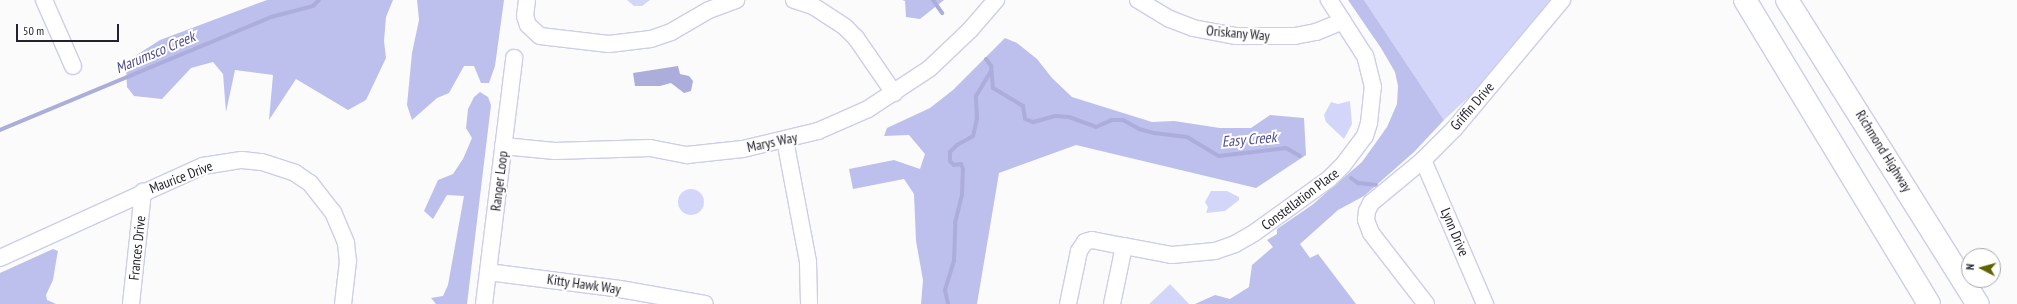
<!DOCTYPE html>
<style>
body{margin:0}
#map{position:relative;width:2017px;height:304px;overflow:hidden;background:#fbfbfb;font-family:"PT Sans Narrow",sans-serif}
div>[style]{position:absolute}
.green>*{inset:0;background:#d4d6f9}
.round{border-radius:50%}
.forest>*{inset:0;background:#bdbfed}
.water>*{inset:0;background:#acadda}
.stream>*{height:4px;margin:-2px;padding:0 2px;transform-origin:2px;border-radius:2px;background:#acadda}
.roads{filter:drop-shadow(1px 0 #ccceea) drop-shadow(-1px 0 #ccceea) drop-shadow(0 1px #ccceea) drop-shadow(0 -1px #ccceea)}
.street>*{height:16px;margin:-8px;padding:0 8px;transform-origin:8px;border-radius:8px;background:#fff}
.primary>*{height:22px;margin:-11px;padding:0 11px;transform-origin:11px;border-radius:11px;background:#fff}
span{translate:-50% -50%;white-space:nowrap;text-align:center;line-height:1.15;-webkit-text-stroke:4px #fff;paint-order:stroke}
.street-label{font-size:14px;color:#22232d}
.water-label{font-size:15px;color:#514f8a;font-style:italic}
.north{position:absolute;left:1961px;top:248px;width:40px;height:40px;box-sizing:border-box;background:#fff;border:1px solid #a7a7ab;border-radius:50%;rotate:276deg;font-size:11px;font-weight:700;line-height:16px;text-align:center;color:#22232d}
.north::after{content:'';display:block;margin:auto;width:14px;height:18px;background:#5e6300;clip-path:polygon(50% 0,100% 100%,50% 72%,0 100%)}
.scale{position:absolute;left:16px;top:24px;width:103px;height:18px;box-sizing:border-box;border:2px solid #22232d;border-top:0;padding-left:5px;font-size:12px;line-height:14px;white-space:nowrap;color:#22232d;-webkit-text-stroke:3px #fff;paint-order:stroke}
</style>
<div id="map">
<div class="green">
<i style="clip-path:polygon(627px 0,650px 0,642px 6px,634px 6px)"></i>
<i style="clip-path:polygon(1364px 0,1552px 0,1483px 84px,1444px 120px)"></i>
<i style="clip-path:polygon(1350px 101px,1352px 124px,1344px 139px,1326px 122px,1324px 115px,1331px 102px,1338px 104px)"></i>
<i class="round" style="left:678px;top:189px;width:26px;height:26px"></i>
<i style="clip-path:polygon(1211px 191px,1227px 191px,1239px 197px,1239px 200px,1225px 211px,1206px 213px,1208px 207px,1205px 202px)"></i>
<i style="clip-path:polygon(1170px 284px,1189px 304px,1149px 304px,1163px 291px)"></i>
</div>
<div class="forest">
<i style="clip-path:polygon(267px 0,393px 0,386px 17px,384px 41px,386px 58px,366px 100px,348px 110px,296px 79px,269px 120px,273px 75px,235px 70px,226px 112px,223px 74px,213px 62px,191px 68px,162px 99px,134px 96px,127px 87px,126px 65px,135px 56px,160px 40px)"></i>
<i style="clip-path:polygon(417px 0,504px 0,495px 66px,489px 83px,481px 83px,474px 66px,464px 66px,449px 93px,437px 98px,412px 120px,407px 105px,412px 53px,419px 20px)"></i>
<i style="clip-path:polygon(902px 0,944px 0,920px 19px,906px 17px,905px 1px)"></i>
<i style="clip-path:polygon(1348px 0,1364px 0,1444px 120px,1414px 152px,1364px 196px,1338px 210px,1300px 244px,1310px 258px,1318px 254px,1356px 304px,1195px 304px,1215px 295px,1230px 299px,1249px 287px,1252px 265px,1273px 247px,1267px 240px,1277px 234px,1277px 229px,1312px 205px,1362px 162px,1387px 127px,1397px 104px,1398px 86px,1395px 72px,1381px 48px)"></i>
<i style="clip-path:polygon(1005px 38px,1017px 43px,1037px 59px,1052px 78px,1072px 97px,1152px 122px,1174px 121px,1220px 128px,1251px 128px,1270px 115px,1304px 118px,1306px 155px,1256px 188px,1076px 145px,999px 173px,977px 304px,921px 304px,923px 280px,916px 241px,914px 194px,904px 179px,853px 189px,849px 169px,894px 160px,920px 169px,925px 154px,909px 135px,884px 136px,887px 128px,930px 108px,953px 90px)"></i>
<i style="clip-path:polygon(480px 92px,488px 97px,491px 105px,467px 304px,436px 304px,431px 298px,443px 296px,448px 285px,464px 196px,447px 195px,433px 219px,424px 211px,438px 180px,453px 174px,463px 159px,472px 138px,466px 128px,468px 109px,474px 97px)"></i>
<i style="clip-path:polygon(53px 249px,58px 251px,57px 256px,53px 280px,46px 295px,47px 300px,56px 304px,0 304px,0 273px)"></i>
</div>
<div class="water">
<i style="clip-path:polygon(678px 66px,680px 74px,689px 76px,693px 81px,691px 91px,684px 93px,671px 83px,660px 86px,635px 86px,633px 73px)"></i>
</div>
<div class="stream">
<i style="left:933px;top:0;width:16px;rotate:55deg"></i>
<i style="left:986px;top:59px;width:9px;rotate:54deg"></i>
<i style="left:991px;top:66px;width:22px;rotate:85deg"></i>
<i style="left:993px;top:88px;width:35px;rotate:31deg"></i>
<i style="left:1023px;top:106px;width:13px;rotate:81deg"></i>
<i style="left:1025px;top:119px;width:9px;rotate:21deg"></i>
<i style="left:1033px;top:122px;width:23px;rotate:-15deg"></i>
<i style="left:1055px;top:116px;width:14px;rotate:4deg"></i>
<i style="left:1069px;top:117px;width:29px;rotate:20deg"></i>
<i style="left:1096px;top:127px;width:17px;rotate:-24deg"></i>
<i style="left:1112px;top:120px;width:11px"></i>
<i style="left:1123px;top:120px;width:18px;rotate:29deg"></i>
<i style="left:1139px;top:129px;width:16px;rotate:15deg"></i>
<i style="left:1154px;top:133px;width:33px;rotate:7deg"></i>
<i style="left:1187px;top:137px;width:37px;rotate:31deg"></i>
<i style="left:1219px;top:156px;width:67px;rotate:-6.8deg"></i>
<i style="left:1286px;top:148px;width:16px;rotate:30deg"></i>
<i style="left:0;top:130px;width:294px;rotate:-22.6deg"></i>
<i style="left:271px;top:17px;width:43px;rotate:-14.7deg"></i>
<i style="left:313px;top:6px;width:8px;rotate:-45deg"></i>
<i style="left:1351px;top:178px;width:9px;rotate:36deg"></i>
<i style="left:1358px;top:183px;width:18px;rotate:6deg"></i>
<i style="left:948px;top:304px;width:14px;rotate:-102deg"></i>
<i style="left:945px;top:290px;width:30px;rotate:-73deg"></i>
<i style="left:954px;top:261px;width:38px;rotate:-88deg"></i>
<i style="left:955px;top:223px;width:29px;rotate:-76deg"></i>
<i style="left:962px;top:195px;width:26px;rotate:-88deg"></i>
<i style="left:963px;top:169px;width:5px;rotate:-112deg"></i>
<i style="left:961px;top:164px;width:7px;rotate:172deg"></i>
<i style="left:954px;top:165px;width:6px;rotate:-135deg"></i>
<i style="left:950px;top:161px;width:9px;rotate:-90deg"></i>
<i style="left:950px;top:152px;width:10px;rotate:-45deg"></i>
<i style="left:957px;top:145px;width:18px;rotate:-29deg"></i>
<i style="left:973px;top:136px;width:18px;rotate:-77deg"></i>
<i style="left:977px;top:118px;width:22px;rotate:-93deg"></i>
<i style="left:976px;top:96px;width:29px;rotate:-59deg"></i>
</div>
<div class="roads">
<div class="street">
<i style="left:44px;top:0;width:72px;rotate:66.3deg"></i>
<i style="left:527px;top:0;width:16px;rotate:97deg"></i>
<i style="left:525px;top:16px;width:9px;rotate:72deg"></i>
<i style="left:528px;top:25px;width:16px;rotate:43deg"></i>
<i style="left:540px;top:36px;width:69px;rotate:6.6deg"></i>
<i style="left:609px;top:44px;width:42px;rotate:-6.8deg"></i>
<i style="left:651px;top:39px;width:21px;rotate:-19deg"></i>
<i style="left:671px;top:32px;width:44px;rotate:-30.1deg"></i>
<i style="left:709px;top:10px;width:29px;rotate:-20deg"></i>
<i style="left:794px;top:0;width:20px;rotate:18deg"></i>
<i style="left:813px;top:6px;width:38px;rotate:33deg"></i>
<i style="left:845px;top:27px;width:16px;rotate:45deg"></i>
<i style="left:856px;top:38px;width:67px;rotate:55.4deg"></i>
<i style="left:1138px;top:0;width:37px;rotate:31deg"></i>
<i style="left:1170px;top:19px;width:25px;rotate:21deg"></i>
<i style="left:1193px;top:28px;width:44px;rotate:10.5deg"></i>
<i style="left:1236px;top:36px;width:59px"></i>
<i style="left:1295px;top:36px;width:21px;rotate:-11deg"></i>
<i style="left:1316px;top:32px;width:29px;rotate:-22deg"></i>
<i style="left:785px;top:140px;width:124px;rotate:79.3deg"></i>
<i style="left:808px;top:262px;width:42px;rotate:88.6deg"></i>
<i style="left:503px;top:146px;width:52px;rotate:5.5deg"></i>
<i style="left:555px;top:151px;width:95px;rotate:-1.8deg"></i>
<i style="left:650px;top:148px;width:38px;rotate:11deg"></i>
<i style="left:687px;top:155px;width:56px;rotate:-6.1deg"></i>
<i style="left:743px;top:149px;width:77px;rotate:-13.5deg"></i>
<i style="left:818px;top:131px;width:55px;rotate:-23.7deg"></i>
<i style="left:868px;top:109px;width:73px;rotate:-33.3deg"></i>
<i style="left:929px;top:69px;width:57px;rotate:-43.6deg"></i>
<i style="left:970px;top:30px;width:40px;rotate:-49deg"></i>
<i style="left:1423px;top:160px;width:157px;rotate:66.7deg"></i>
<i style="left:1124px;top:246px;width:49px;rotate:10.6deg"></i>
<i style="left:1172px;top:255px;width:43px;rotate:-5.3deg"></i>
<i style="left:1215px;top:251px;width:21px;rotate:-19deg"></i>
<i style="left:1235px;top:244px;width:22px;rotate:-30deg"></i>
<i style="left:1254px;top:233px;width:92px;rotate:-35.8deg"></i>
<i style="left:1329px;top:179px;width:20px;rotate:-45deg"></i>
<i style="left:1343px;top:165px;width:36px;rotate:-53deg"></i>
<i style="left:1365px;top:136px;width:14px;rotate:-73deg"></i>
<i style="left:1369px;top:123px;width:36px;rotate:-84deg"></i>
<i style="left:1373px;top:87px;width:32px;rotate:-104deg"></i>
<i style="left:1365px;top:56px;width:67px;rotate:-122.7deg"></i>
<i style="left:0;top:258px;width:223px;rotate:-24.4deg"></i>
<i style="left:203px;top:166px;width:39px;rotate:-9deg"></i>
<i style="left:242px;top:160px;width:20px;rotate:6deg"></i>
<i style="left:262px;top:162px;width:35px;rotate:18deg"></i>
<i style="left:295px;top:173px;width:18px;rotate:34deg"></i>
<i style="left:310px;top:183px;width:37px;rotate:52deg"></i>
<i style="left:333px;top:212px;width:34px;rotate:67deg"></i>
<i style="left:346px;top:243px;width:18px;rotate:84deg"></i>
<i style="left:348px;top:261px;width:43px;rotate:96.6deg"></i>
<i style="left:488px;top:272px;width:133px;rotate:7.3deg"></i>
<i style="left:620px;top:289px;width:86px;rotate:10deg"></i>
<i style="left:131px;top:304px;width:113px;rotate:-83.9deg"></i>
<i style="left:484px;top:304px;width:248px;rotate:-83deg"></i>
<i style="left:1068px;top:304px;width:54px;rotate:-78.3deg"></i>
<i style="left:1079px;top:251px;width:11px;rotate:-56deg"></i>
<i style="left:1085px;top:242px;width:7px;rotate:-16deg"></i>
<i style="left:1092px;top:240px;width:33px;rotate:11deg"></i>
<i style="left:1124px;top:246px;width:59px;rotate:101.7deg"></i>
<i style="left:1426px;top:304px;width:90px;rotate:-127.8deg"></i>
<i style="left:1371px;top:233px;width:14px;rotate:-111deg"></i>
<i style="left:1366px;top:220px;width:9px;rotate:-84deg"></i>
<i style="left:1367px;top:211px;width:9px;rotate:-63deg"></i>
<i style="left:1371px;top:203px;width:67px;rotate:-39.6deg"></i>
<i style="left:1423px;top:160px;width:45px;rotate:-45deg"></i>
<i style="left:1455px;top:128px;width:167px;rotate:-50.1deg"></i>
</div>
<div class="primary">
<i style="left:1745px;top:0;width:355px;rotate:58.8deg"></i>
<i style="left:1787px;top:0;width:359px;rotate:57.9deg"></i>
</div>
</div>
<div class="street-label">
<span style="left:1238px;top:33px;rotate:5deg">Oriskany Way</span>
<span style="left:1472px;top:106px;rotate:-49deg">Griffin Drive</span>
<span style="left:772px;top:142px;rotate:-12deg">Marys Way</span>
<span style="left:1884px;top:151px;rotate:58deg">Richmond Highway</span>
<span style="left:181px;top:177px;rotate:-21deg">Maurice Drive</span>
<span style="left:499px;top:181px;rotate:-83deg">Ranger Loop</span>
<span style="left:1300px;top:199px;rotate:-37deg">Constellation Place</span>
<span style="left:1455px;top:232px;rotate:67deg">Lynn Drive</span>
<span style="left:137px;top:248px;rotate:-84deg">Frances Drive</span>
<span style="left:584px;top:284px;rotate:8deg">Kitty Hawk Way</span>
</div>
<div class="water-label">
<span style="left:155px;top:52px;rotate:-23deg">Marumsco Creek</span>
<span style="left:1249px;top:139px;rotate:-5deg">Easy Creek</span>
</div>
<div class="north">N</div>
<div class="scale">50 m</div>
</div>
